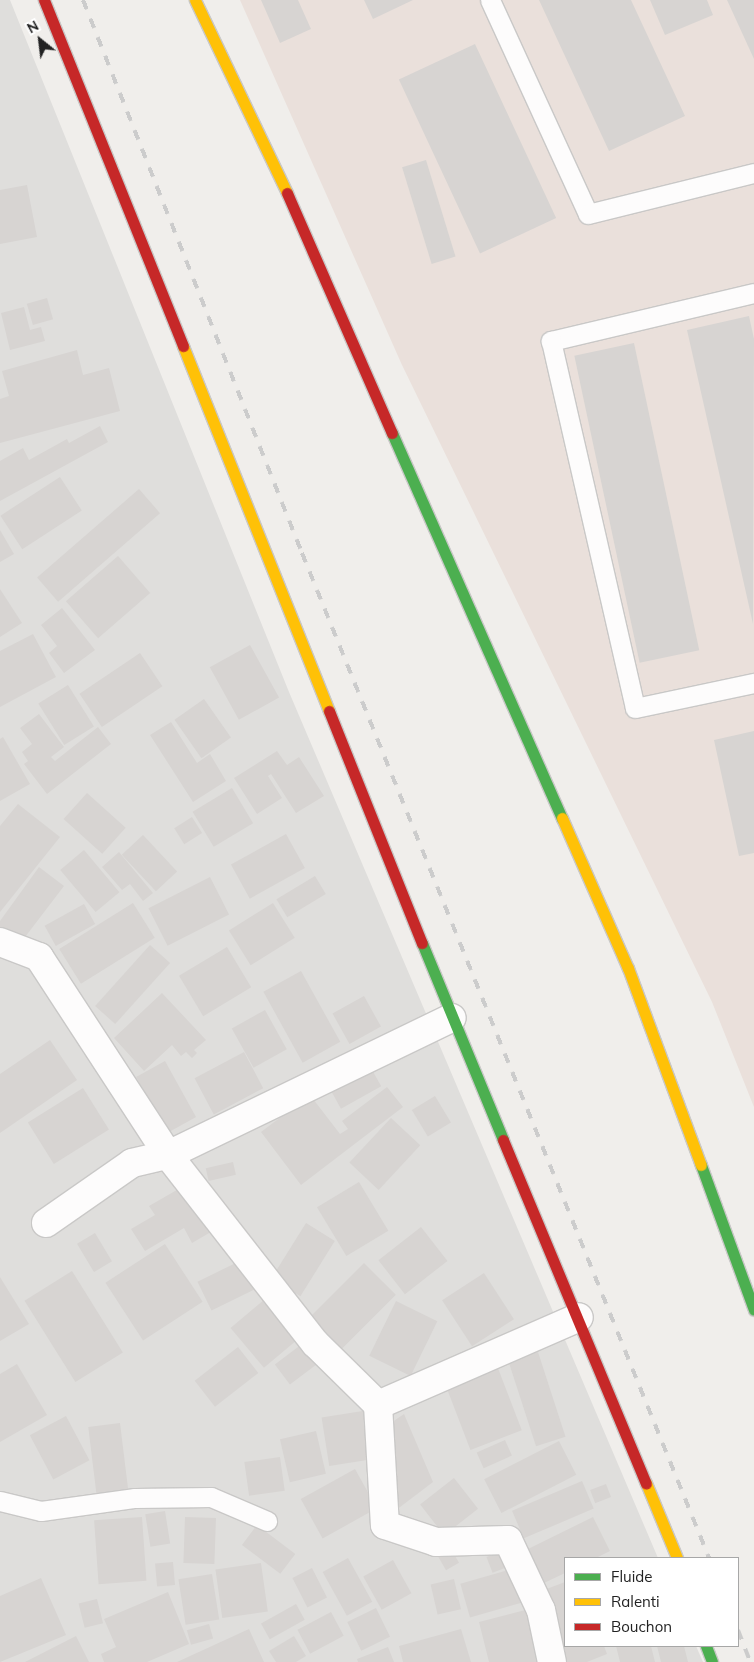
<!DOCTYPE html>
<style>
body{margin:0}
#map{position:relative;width:754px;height:1662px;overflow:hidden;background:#f0eeeb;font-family:Mulish,sans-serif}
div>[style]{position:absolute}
.residential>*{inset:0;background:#dfdedc}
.military>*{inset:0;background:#eae0db}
.building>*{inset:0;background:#d7d4d2;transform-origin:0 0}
.roads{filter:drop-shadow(1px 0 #c9c8c7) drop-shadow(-1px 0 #c9c8c7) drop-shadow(0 1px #c9c8c7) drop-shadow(0 -1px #c9c8c7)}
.lane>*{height:19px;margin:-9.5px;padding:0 9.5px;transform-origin:9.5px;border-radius:9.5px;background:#fdfcfc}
.street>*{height:28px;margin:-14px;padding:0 14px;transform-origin:14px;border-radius:14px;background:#fdfcfc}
.fast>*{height:11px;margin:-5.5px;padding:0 5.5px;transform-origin:5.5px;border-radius:5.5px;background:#4caf50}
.slow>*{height:11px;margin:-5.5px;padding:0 5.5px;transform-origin:5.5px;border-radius:5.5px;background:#ffc107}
.jam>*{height:11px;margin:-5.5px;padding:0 5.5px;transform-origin:5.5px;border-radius:5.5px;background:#c62828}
.rail>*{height:4px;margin-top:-2px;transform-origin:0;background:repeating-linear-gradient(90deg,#ccc 0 10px,transparent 0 20px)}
span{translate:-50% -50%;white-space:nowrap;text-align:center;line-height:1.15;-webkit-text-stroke:5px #fff;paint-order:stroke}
.legend{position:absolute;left:564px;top:1557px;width:175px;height:90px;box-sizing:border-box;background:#fff;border:1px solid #a7a7a7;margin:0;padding:6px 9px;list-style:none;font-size:15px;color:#222}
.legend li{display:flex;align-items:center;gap:10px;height:25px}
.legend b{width:25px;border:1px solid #a7a7a7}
.north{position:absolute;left:15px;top:15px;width:50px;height:50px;-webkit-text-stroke:4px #fff;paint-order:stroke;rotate:331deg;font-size:14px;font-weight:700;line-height:20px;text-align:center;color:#222}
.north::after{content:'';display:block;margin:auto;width:18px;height:22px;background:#222;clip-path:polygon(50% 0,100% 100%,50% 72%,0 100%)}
</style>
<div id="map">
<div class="residential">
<i style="clip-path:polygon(0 0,10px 0,289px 692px,658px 1558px,565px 1558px,565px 1646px,696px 1646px,703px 1662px,0 1662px)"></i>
</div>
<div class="military">
<i style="clip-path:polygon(240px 0,754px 0,754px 1107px,712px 1002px,402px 365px)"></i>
</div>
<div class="building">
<i style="clip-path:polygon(261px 0,298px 0,311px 29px,280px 43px)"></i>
<i style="clip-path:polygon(364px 0,413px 0,373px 19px)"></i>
<i style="clip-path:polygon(539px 0,631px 0,685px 116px,609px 151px)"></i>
<i style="clip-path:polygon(650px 0,707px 0,713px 15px,665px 35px)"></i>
<i style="clip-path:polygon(727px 0,754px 0,754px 59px)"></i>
<i style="left:475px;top:44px;width:192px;height:84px;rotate:65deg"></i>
<i style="left:426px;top:160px;width:101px;height:25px;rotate:73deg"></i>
<i style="clip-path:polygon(27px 185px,37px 237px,0 244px,0 190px)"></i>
<i style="left:47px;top:298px;width:22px;height:21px;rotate:74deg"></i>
<i style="clip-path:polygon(24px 307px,30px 330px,41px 327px,45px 341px,10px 350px,1px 313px)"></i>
<i style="clip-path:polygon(749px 316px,754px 339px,753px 624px,687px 330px)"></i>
<i style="left:634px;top:343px;width:314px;height:61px;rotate:78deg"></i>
<i style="clip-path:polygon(77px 350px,83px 375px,109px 368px,120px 411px,0 443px,0 399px,9px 396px,2px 371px)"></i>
<i style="clip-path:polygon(100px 426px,108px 442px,0 501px,0 461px,23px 448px,29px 460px,67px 439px,69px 443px)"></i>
<i style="left:60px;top:477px;width:40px;height:71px;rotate:57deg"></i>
<i style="left:139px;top:489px;width:32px;height:135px;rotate:49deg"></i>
<i style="clip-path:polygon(0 530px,14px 554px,0 562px)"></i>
<i style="left:118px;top:556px;width:49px;height:69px;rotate:49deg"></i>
<i style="clip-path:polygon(0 589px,22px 623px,0 637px)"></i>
<i style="clip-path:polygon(62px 608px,95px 650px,64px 673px,49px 653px,57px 646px,41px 625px)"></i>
<i style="clip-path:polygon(33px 634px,56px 677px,0 707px,0 651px)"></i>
<i style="left:250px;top:645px;width:60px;height:46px;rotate:61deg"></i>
<i style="left:140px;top:653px;width:40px;height:73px;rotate:56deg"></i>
<i style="left:68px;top:685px;width:49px;height:35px;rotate:58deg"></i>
<i style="left:204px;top:699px;width:47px;height:36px;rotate:55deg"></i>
<i style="clip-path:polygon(39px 714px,64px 747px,51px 757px,55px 761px,98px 727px,111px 744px,47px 794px,24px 764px,28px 761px,22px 752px,32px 744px,20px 728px)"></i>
<i style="clip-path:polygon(171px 722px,197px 763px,210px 754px,226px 781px,193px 802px,150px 735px)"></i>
<i style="clip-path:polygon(754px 731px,754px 853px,739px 856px,714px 740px)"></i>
<i style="clip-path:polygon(3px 737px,30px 784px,0 801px,0 739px)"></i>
<i style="clip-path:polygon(277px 751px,287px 765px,299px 757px,324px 796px,296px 813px,271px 774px,268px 776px,282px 798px,257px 814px,234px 778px)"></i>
<i style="left:232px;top:788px;width:41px;height:46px;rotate:59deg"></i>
<i style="left:87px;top:793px;width:52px;height:35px;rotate:42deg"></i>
<i style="clip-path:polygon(18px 804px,60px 837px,0 912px,0 826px)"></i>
<i style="left:192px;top:817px;width:19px;height:21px;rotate:58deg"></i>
<i style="left:286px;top:834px;width:39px;height:63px;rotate:61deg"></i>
<i style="left:143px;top:835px;width:50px;height:29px;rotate:47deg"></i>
<i style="left:84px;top:850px;width:55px;height:31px;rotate:50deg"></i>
<i style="clip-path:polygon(119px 852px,153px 893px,143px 901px,130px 884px,122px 890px,102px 867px)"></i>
<i style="clip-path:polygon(39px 867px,64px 886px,19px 945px,0 931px,0 921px)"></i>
<i style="left:315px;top:876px;width:21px;height:45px;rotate:59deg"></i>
<i style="left:210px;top:877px;width:42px;height:69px;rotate:63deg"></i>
<i style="left:133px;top:903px;width:41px;height:87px;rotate:58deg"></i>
<i style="left:273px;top:903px;width:41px;height:52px;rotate:58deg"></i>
<i style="left:84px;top:904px;width:23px;height:45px;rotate:61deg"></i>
<i style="left:150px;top:945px;width:27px;height:82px;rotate:42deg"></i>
<i style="left:227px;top:947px;width:47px;height:56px;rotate:59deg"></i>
<i style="left:301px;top:971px;width:81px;height:43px;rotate:61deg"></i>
<i style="clip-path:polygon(162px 993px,206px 1040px,194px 1050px,197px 1053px,192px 1058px,186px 1052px,181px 1056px,172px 1045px,144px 1071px,114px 1038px)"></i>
<i style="left:364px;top:996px;width:35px;height:36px;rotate:61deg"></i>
<i style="left:265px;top:1010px;width:45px;height:38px;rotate:61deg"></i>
<i style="clip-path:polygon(50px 1040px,77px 1080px,0 1133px,0 1074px)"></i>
<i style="left:244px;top:1052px;width:41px;height:56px;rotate:62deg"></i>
<i style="left:165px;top:1061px;width:64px;height:33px;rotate:61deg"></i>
<i style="left:371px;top:1068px;width:21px;height:46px;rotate:61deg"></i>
<i style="clip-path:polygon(387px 1087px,403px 1107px,301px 1185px,261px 1132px,310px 1095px,340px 1134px,348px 1129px,342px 1121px)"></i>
<i style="left:83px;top:1088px;width:49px;height:65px;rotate:58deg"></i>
<i style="left:435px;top:1096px;width:31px;height:27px;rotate:59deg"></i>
<i style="left:391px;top:1118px;width:40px;height:61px;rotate:43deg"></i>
<i style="left:233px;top:1162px;width:13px;height:28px;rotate:77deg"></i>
<i style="left:359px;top:1182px;width:57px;height:49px;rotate:59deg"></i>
<i style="clip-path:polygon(189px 1183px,216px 1229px,192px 1243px,184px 1228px,145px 1251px,131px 1229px,155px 1215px,149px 1206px)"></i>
<i style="left:306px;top:1223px;width:34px;height:65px;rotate:32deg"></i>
<i style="left:421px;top:1227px;width:43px;height:54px;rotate:52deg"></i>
<i style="left:95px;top:1233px;width:33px;height:21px;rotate:59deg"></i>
<i style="left:165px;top:1244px;width:69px;height:71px;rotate:57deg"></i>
<i style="left:246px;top:1258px;width:32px;height:54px;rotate:64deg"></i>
<i style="left:364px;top:1263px;width:45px;height:77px;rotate:45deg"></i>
<i style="left:72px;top:1271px;width:96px;height:56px;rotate:58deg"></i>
<i style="left:484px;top:1273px;width:55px;height:50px;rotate:57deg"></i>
<i style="clip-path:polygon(0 1277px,29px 1324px,0 1341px)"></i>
<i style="left:265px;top:1299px;width:52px;height:45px;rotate:50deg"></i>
<i style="left:396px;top:1301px;width:46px;height:61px;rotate:26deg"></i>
<i style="left:306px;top:1341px;width:25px;height:39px;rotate:53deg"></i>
<i style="left:238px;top:1347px;width:33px;height:55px;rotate:52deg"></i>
<i style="left:538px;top:1352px;width:89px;height:31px;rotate:72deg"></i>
<i style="left:496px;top:1363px;width:72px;height:55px;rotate:69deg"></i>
<i style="clip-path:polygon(17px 1364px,47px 1415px,0 1442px,0 1374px)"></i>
<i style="left:369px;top:1410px;width:49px;height:48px;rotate:81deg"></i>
<i style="clip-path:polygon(404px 1414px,433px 1482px,387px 1517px,385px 1427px)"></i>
<i style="left:66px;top:1416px;width:50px;height:41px;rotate:62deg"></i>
<i style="left:120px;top:1423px;width:70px;height:32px;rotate:83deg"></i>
<i style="left:316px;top:1431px;width:44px;height:37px;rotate:77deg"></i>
<i style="left:505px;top:1440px;width:17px;height:31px;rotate:66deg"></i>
<i style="left:559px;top:1441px;width:38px;height:84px;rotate:63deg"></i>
<i style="left:280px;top:1457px;width:34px;height:36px;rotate:82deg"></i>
<i style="left:355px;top:1469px;width:45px;height:62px;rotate:61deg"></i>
<i style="left:454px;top:1478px;width:39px;height:43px;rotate:52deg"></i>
<i style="left:582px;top:1481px;width:30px;height:76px;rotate:67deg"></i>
<i style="left:606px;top:1484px;width:14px;height:17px;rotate:69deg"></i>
<i style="left:165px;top:1511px;width:33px;height:20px;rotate:81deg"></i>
<i style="left:142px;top:1517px;width:64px;height:48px;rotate:86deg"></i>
<i style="left:185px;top:1517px;width:31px;height:46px;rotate:2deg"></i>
<i style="clip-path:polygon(593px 1517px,610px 1551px,596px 1558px,565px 1558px,565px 1573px,544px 1583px,528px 1549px)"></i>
<i style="left:257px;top:1525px;width:48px;height:25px;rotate:37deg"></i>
<i style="left:447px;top:1542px;width:24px;height:15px;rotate:60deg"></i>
<i style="left:507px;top:1549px;width:17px;height:22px;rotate:69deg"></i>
<i style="left:348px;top:1558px;width:50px;height:29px;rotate:61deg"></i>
<i style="left:393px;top:1560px;width:38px;height:34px;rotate:61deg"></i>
<i style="left:173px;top:1562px;width:23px;height:18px;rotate:85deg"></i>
<i style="left:261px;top:1563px;width:49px;height:46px;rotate:82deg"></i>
<i style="left:519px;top:1567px;width:35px;height:61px;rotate:74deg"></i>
<i style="left:312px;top:1568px;width:33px;height:22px;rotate:63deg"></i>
<i style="left:212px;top:1574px;width:46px;height:34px;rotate:81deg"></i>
<i style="clip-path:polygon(41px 1578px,66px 1635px,0 1662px,0 1596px)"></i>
<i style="left:454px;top:1579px;width:31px;height:24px;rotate:77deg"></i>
<i style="clip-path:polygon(565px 1582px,565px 1646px,604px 1646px,607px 1654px,587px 1662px,563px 1662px,536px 1593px)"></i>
<i style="clip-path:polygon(168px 1592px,189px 1644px,147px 1662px,104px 1662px,101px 1654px,116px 1647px,104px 1619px)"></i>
<i style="left:97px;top:1599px;width:25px;height:19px;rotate:76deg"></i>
<i style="left:296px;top:1604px;width:18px;height:40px;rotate:61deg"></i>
<i style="clip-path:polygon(537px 1607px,551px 1662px,489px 1662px,479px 1622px)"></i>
<i style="left:376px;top:1608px;width:32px;height:32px;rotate:64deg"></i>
<i style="left:331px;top:1612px;width:27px;height:38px;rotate:62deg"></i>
<i style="left:209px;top:1624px;width:15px;height:23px;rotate:74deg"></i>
<i style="clip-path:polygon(249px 1629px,264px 1662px,177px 1662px)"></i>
<i style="clip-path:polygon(461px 1629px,471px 1662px,403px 1662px,399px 1646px)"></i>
<i style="clip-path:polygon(76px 1636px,89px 1662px,25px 1662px)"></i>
<i style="clip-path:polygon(294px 1636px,306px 1656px,296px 1662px,276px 1662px,269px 1651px)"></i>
<i style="clip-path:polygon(616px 1646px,651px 1646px,655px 1662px,620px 1662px)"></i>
<i style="clip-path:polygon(657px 1646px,684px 1646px,688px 1662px,661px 1662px)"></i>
<i style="clip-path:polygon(388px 1647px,394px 1662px,358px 1662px,357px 1659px)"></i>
</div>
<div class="roads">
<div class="lane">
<i style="left:490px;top:0;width:235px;rotate:65.4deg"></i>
<i style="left:588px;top:214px;width:171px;rotate:-13.9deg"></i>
<i style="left:754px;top:293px;width:209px;rotate:166.7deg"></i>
<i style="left:551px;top:341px;width:376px;rotate:77.1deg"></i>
<i style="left:635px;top:708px;width:122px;rotate:-11.9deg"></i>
<i style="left:0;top:1501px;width:42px;rotate:13.7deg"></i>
<i style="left:41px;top:1511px;width:95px;rotate:-7.9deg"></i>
<i style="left:135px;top:1498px;width:76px;rotate:-0.8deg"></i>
<i style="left:211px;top:1497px;width:61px;rotate:23.2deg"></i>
</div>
<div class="street">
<i style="left:0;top:942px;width:42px;rotate:21deg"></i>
<i style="left:39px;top:957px;width:236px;rotate:56.9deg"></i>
<i style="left:168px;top:1155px;width:239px;rotate:52deg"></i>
<i style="left:315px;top:1343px;width:88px;rotate:44.5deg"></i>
<i style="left:378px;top:1405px;width:219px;rotate:-23.6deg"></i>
<i style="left:46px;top:1223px;width:105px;rotate:-34.9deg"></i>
<i style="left:132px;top:1163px;width:37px;rotate:-13deg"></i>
<i style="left:168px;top:1155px;width:315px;rotate:-25.8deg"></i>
<i style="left:378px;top:1405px;width:120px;rotate:86.7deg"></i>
<i style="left:385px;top:1525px;width:54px;rotate:18.4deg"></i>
<i style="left:436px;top:1542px;width:72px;rotate:-1.6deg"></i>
<i style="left:508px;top:1540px;width:77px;rotate:64.8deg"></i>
<i style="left:541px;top:1610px;width:53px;rotate:78.1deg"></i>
</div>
<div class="fast">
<i style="left:392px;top:433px;width:421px;rotate:66.2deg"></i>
<i style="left:422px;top:943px;width:213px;rotate:67.6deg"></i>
<i style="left:701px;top:1165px;width:154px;rotate:69.9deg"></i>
<i style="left:706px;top:1646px;width:17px;rotate:69deg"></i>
</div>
<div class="slow">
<i style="left:195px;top:0;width:214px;rotate:64.5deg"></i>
<i style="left:183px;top:346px;width:393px;rotate:68.2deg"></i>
<i style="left:562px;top:818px;width:164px;rotate:66.3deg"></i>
<i style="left:628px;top:968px;width:210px;rotate:69.7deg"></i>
<i style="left:646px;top:1483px;width:81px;rotate:67.5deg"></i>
</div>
<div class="jam">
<i style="left:44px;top:0;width:373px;rotate:68.1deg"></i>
<i style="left:287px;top:193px;width:262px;rotate:66.4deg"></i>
<i style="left:329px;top:711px;width:250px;rotate:68.2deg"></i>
<i style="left:503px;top:1140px;width:372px;rotate:67.4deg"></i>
</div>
</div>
<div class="rail">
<i style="left:83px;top:0;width:595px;rotate:68.4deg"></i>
<i style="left:302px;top:553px;width:1084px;rotate:67.95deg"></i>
<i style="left:738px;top:1630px;width:34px;rotate:69deg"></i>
</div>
<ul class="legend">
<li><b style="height:6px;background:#4caf50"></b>Fluide</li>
<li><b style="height:6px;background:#ffc107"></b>Ralenti</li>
<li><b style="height:6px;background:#c62828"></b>Bouchon</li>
</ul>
<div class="north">N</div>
</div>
